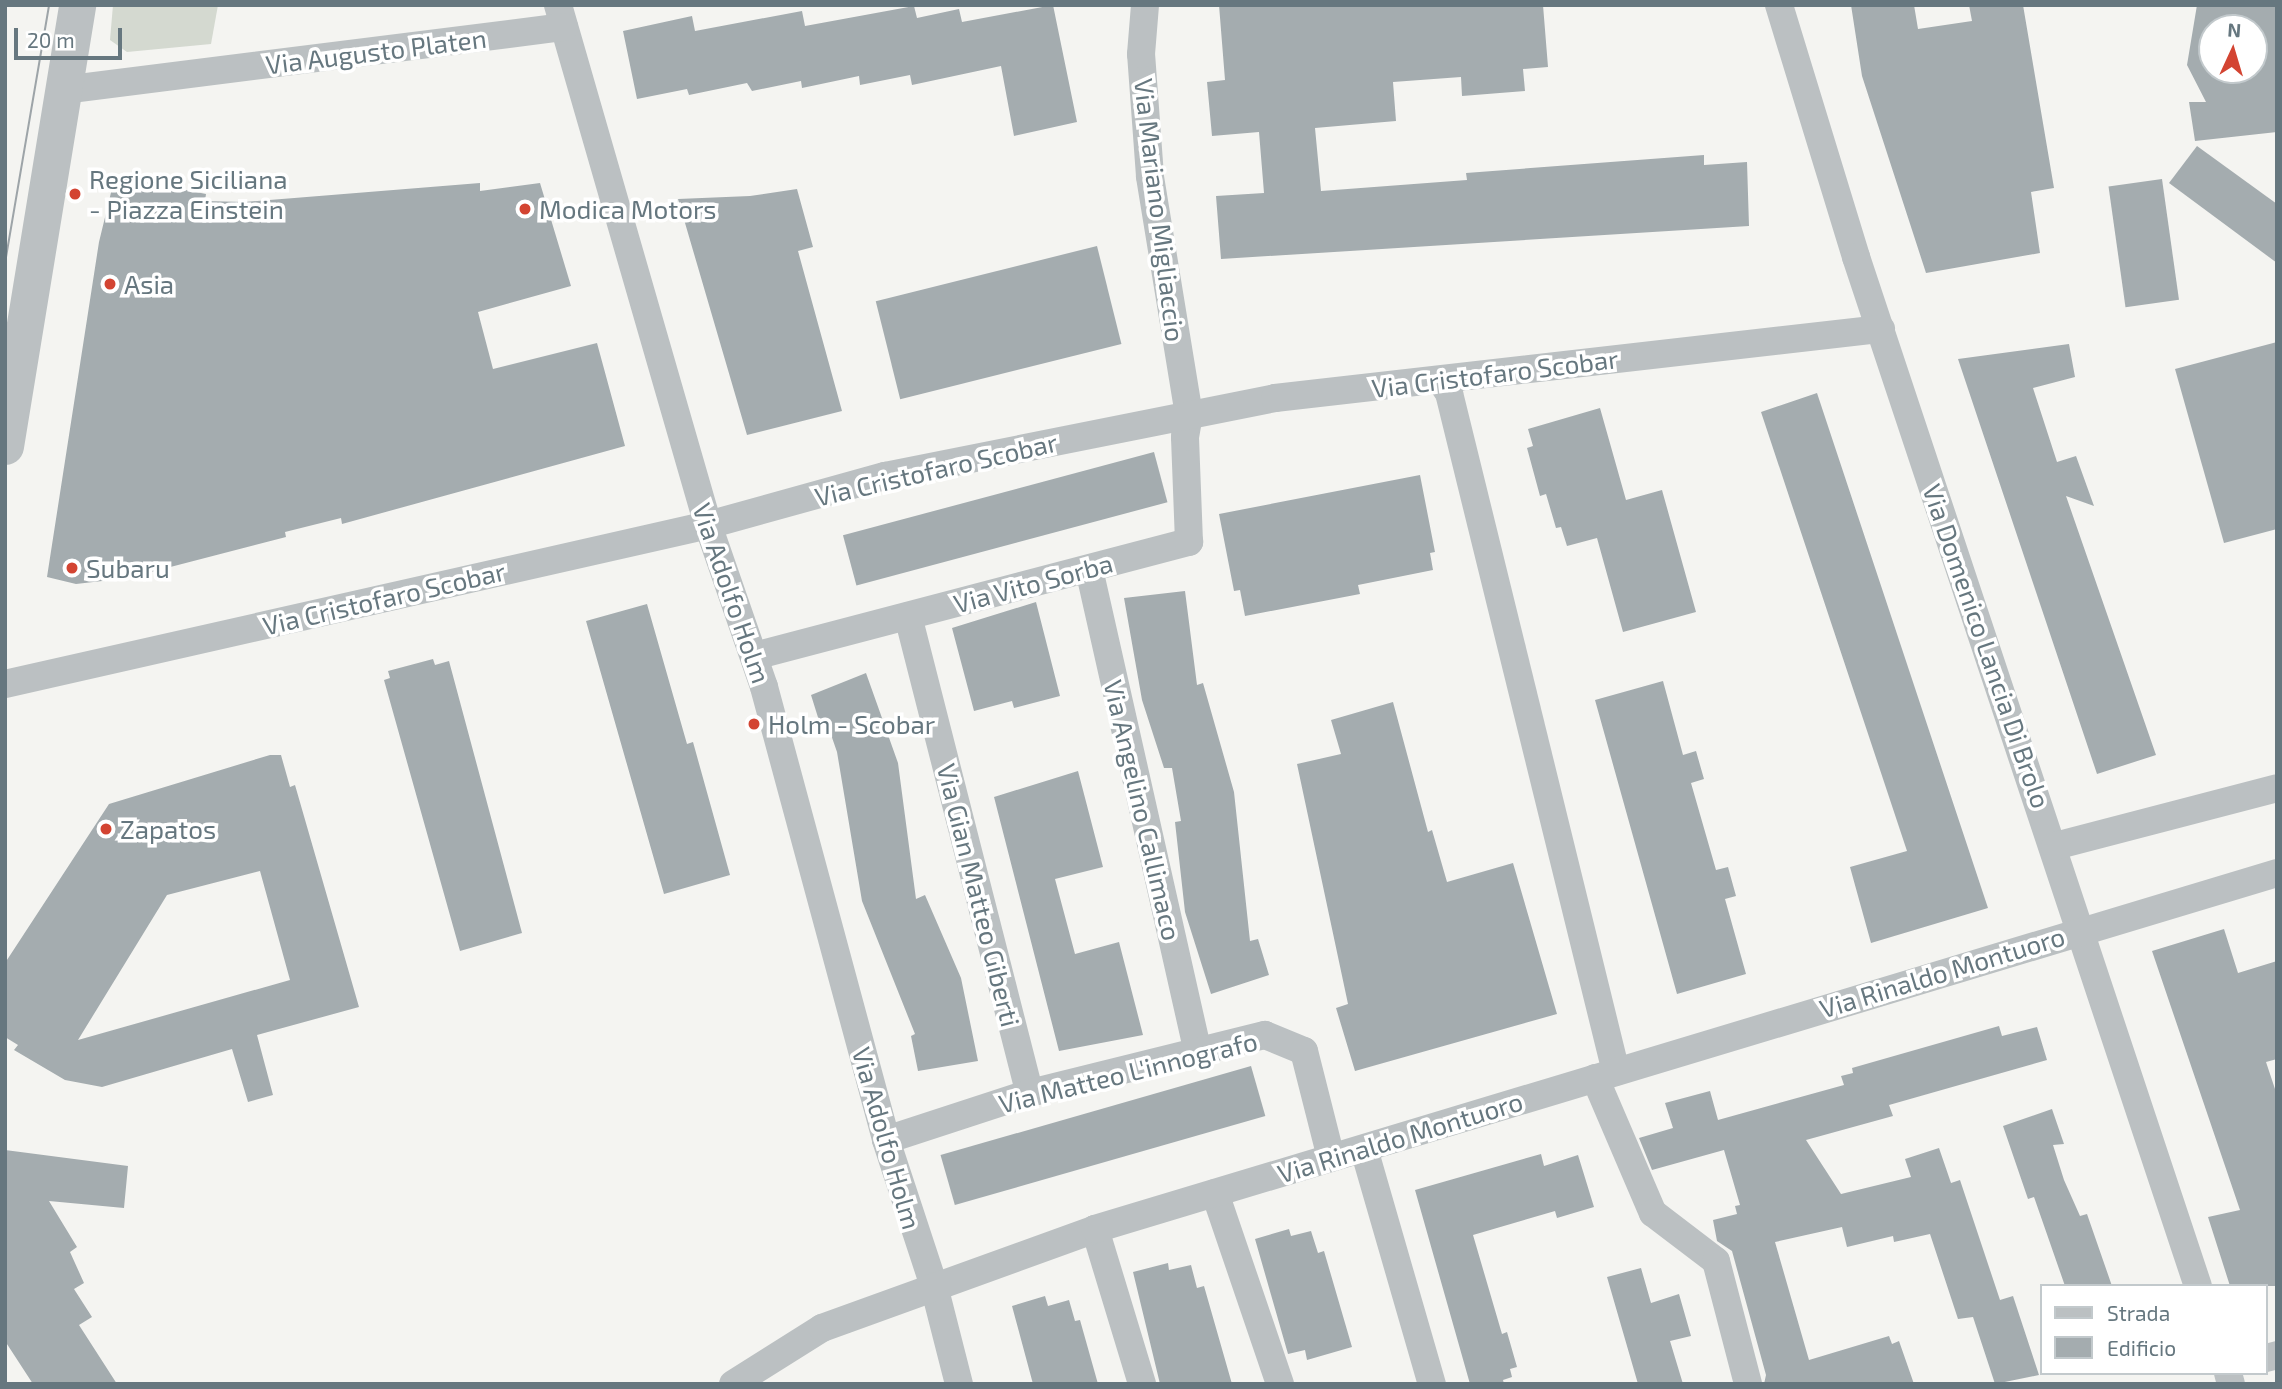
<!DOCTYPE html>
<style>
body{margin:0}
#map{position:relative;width:2282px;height:1389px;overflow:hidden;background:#f4f4f1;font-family:"Exo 2",sans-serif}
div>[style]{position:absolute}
.green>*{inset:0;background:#d4d9d0}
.building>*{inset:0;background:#a4acaf;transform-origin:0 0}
.minor>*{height:28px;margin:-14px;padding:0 14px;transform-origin:14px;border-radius:14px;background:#bbc0c2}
.tertiary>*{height:37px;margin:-18.5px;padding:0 18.5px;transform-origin:18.5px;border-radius:18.5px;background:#bbc0c2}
.tram>*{height:2px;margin:-1px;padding:0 1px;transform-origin:1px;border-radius:1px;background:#9da4a8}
.dots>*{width:19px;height:19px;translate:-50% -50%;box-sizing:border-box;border:4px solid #fff;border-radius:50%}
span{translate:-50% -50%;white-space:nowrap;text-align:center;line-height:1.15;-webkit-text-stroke:7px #fff;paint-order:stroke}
.street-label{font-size:26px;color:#66777f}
.poi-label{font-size:26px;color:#66777f}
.left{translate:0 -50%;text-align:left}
.frame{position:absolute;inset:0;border:7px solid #66777f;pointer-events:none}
.legend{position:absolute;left:2040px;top:1284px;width:228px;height:91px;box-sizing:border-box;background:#fff;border:2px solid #c2c9cc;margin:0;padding:9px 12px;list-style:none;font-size:21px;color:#66777f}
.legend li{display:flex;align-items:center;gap:14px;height:35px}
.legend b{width:35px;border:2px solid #c2c9cc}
.north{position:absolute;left:2198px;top:14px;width:70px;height:70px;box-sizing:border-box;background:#fff;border:2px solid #c2c9cc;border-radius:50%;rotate:4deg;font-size:19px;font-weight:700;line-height:28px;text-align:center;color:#66777f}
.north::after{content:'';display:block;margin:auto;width:24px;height:32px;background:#d34432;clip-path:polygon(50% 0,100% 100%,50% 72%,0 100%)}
.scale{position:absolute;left:14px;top:28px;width:108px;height:32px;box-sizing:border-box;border:4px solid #66777f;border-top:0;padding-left:9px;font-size:21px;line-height:24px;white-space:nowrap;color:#66777f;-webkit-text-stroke:5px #fff;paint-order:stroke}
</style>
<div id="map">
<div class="green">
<i style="clip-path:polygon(113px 5px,218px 5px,211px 44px,127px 52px,110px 40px)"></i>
</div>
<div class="building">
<i style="clip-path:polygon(1053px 5px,1077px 122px,1014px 136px,1001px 66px,912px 85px,910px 75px,860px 85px,859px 76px,802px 88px,801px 81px,752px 91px,747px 83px,689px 95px,687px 89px,637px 99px,623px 31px,692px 16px,695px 31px,802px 11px,805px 26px,914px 6px,917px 18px,959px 9px,962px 22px)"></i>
<i style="clip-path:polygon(1219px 5px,1543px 5px,1548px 67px,1523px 69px,1525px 91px,1462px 96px,1461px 77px,1393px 82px,1396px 121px,1315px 128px,1321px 191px,1467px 180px,1466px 173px,1704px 155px,1704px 165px,1747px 162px,1749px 226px,1221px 259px,1216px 196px,1264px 193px,1259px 132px,1212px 136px,1207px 82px,1225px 80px)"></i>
<i style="clip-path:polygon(1851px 5px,1914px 5px,1918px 29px,1972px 21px,1969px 5px,2023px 5px,2054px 188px,2031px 192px,2040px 253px,1926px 273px,1862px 76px)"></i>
<i style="clip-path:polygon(evenodd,2197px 5px,2277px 5px,2277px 132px,2195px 141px,2189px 102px,2206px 102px,2187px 65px,2197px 5px,2212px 28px,2254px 28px,2254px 70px,2212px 70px,2212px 28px)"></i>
<i style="clip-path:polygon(2197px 146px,2277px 204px,2277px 263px,2169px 183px)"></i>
<i style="clip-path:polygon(115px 176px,206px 194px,205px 201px,244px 202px,480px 183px,480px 191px,540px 183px,571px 286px,478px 312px,493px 369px,597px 343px,625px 446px,342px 524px,341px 518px,285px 532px,286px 537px,128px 578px,76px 584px,47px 577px,99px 242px)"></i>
<i style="left:2162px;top:179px;width:122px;height:54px;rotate:82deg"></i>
<i style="clip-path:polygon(797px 189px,813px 247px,798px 251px,842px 411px,747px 435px,678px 199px,750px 196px)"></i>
<i style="left:1097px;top:246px;width:101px;height:228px;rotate:76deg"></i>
<i style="clip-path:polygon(2277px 342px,2277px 529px,2224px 543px,2175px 369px)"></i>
<i style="clip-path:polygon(2069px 344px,2075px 377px,2033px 388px,2057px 462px,2076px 456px,2094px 506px,2066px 496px,2156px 755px,2097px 774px,1958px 359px)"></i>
<i style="clip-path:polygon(1817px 393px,1988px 908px,1871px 943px,1850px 867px,1907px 851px,1761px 412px)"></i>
<i style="clip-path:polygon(1600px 408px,1626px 500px,1662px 490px,1696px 612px,1623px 632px,1597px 538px,1567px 546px,1561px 527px,1556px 528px,1546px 494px,1540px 496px,1527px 448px,1533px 446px,1528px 429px)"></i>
<i style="left:1154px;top:452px;width:52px;height:322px;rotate:75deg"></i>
<i style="clip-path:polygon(1420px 475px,1435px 552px,1430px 553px,1433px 570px,1358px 585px,1360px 594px,1245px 616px,1240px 590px,1234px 591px,1219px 514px)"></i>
<i style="clip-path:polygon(1185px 591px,1197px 685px,1203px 683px,1234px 792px,1250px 941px,1258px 939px,1269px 975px,1211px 994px,1185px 912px,1175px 822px,1181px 821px,1172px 768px,1164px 768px,1142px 700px,1124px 598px)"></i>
<i style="clip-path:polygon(1036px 602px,1060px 696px,1014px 708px,1012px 701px,974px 711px,952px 628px)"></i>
<i style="clip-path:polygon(647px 604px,687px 744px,693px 742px,730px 875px,664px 894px,586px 621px)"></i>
<i style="clip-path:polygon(433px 659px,435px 665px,449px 661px,522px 933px,460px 951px,384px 680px,390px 678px,388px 671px)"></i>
<i style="clip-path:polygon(866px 673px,898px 763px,916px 899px,925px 895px,961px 978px,978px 1061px,918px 1071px,911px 1036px,915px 1034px,862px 901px,837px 752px,828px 726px,821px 727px,811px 695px)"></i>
<i style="clip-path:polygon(1663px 681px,1683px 755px,1696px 751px,1704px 779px,1691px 783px,1716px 870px,1728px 867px,1736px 896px,1725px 899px,1746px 974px,1677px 994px,1595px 700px)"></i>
<i style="clip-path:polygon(1393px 702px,1428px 832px,1432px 830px,1447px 882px,1513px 863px,1557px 1014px,1355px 1071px,1336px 1008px,1348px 1004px,1297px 764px,1341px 754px,1331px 720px)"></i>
<i style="clip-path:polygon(evenodd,270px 755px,281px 755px,290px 787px,295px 785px,359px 1007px,257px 1035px,273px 1095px,248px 1102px,232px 1049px,102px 1087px,65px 1080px,14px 1050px,18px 1045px,5px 1037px,5px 963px,109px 804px,270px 755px,260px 871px,290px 980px,78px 1040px,167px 895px,260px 871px)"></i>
<i style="clip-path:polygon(1078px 771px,1103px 867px,1055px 879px,1075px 954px,1119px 942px,1143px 1035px,1059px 1051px,994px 797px)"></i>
<i style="clip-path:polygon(2224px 929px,2238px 973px,2277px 961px,2277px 1059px,2266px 1062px,2277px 1095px,2277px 1286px,2230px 1286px,2208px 1217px,2240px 1210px,2152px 951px)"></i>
<i style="clip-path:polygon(1999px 1026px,2002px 1036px,2037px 1027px,2047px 1060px,1889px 1105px,1893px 1116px,1806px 1140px,1841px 1194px,1911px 1177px,1905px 1159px,1939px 1148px,1951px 1183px,1960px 1180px,2000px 1300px,2013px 1296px,2039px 1375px,1995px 1384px,1973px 1317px,1958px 1319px,1930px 1234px,1894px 1242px,1893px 1236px,1847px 1247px,1842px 1227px,1775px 1242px,1809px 1360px,1889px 1336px,1892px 1344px,1899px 1341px,1914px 1384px,1764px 1384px,1766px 1375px,1732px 1251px,1717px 1241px,1713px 1220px,1737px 1214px,1735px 1206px,1740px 1205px,1724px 1150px,1652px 1170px,1639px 1138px,1673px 1128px,1665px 1103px,1710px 1091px,1718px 1120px,1844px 1085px,1841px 1076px,1853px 1073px,1852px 1068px)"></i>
<i style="left:1251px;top:1066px;width:52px;height:323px;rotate:74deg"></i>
<i style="clip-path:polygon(2052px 1109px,2064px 1144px,2053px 1145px,2064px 1180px,2080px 1216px,2087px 1214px,2112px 1286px,2065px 1286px,2034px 1197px,2028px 1199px,2003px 1126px)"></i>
<i style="clip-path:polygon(5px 1150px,128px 1166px,124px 1208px,49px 1201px,77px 1247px,70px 1252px,84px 1283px,74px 1289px,92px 1317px,79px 1325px,117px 1384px,33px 1384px,5px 1341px)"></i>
<i style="clip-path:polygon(1541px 1154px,1544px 1166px,1578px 1155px,1594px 1207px,1557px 1218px,1555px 1211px,1473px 1235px,1502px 1334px,1507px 1332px,1517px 1367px,1510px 1369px,1512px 1377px,1503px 1380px,1504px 1384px,1470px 1384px,1415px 1190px)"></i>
<i style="clip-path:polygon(1289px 1229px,1291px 1236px,1311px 1231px,1318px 1253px,1324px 1251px,1352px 1347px,1307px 1360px,1305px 1350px,1288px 1354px,1255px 1239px)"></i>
<i style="clip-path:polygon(1168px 1263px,1169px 1270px,1191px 1265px,1197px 1288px,1204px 1286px,1232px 1384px,1160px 1384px,1133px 1272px)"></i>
<i style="clip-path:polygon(1641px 1268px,1651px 1303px,1679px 1294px,1691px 1336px,1670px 1341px,1683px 1384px,1638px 1384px,1607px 1277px)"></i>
<i style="clip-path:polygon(1045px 1296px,1048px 1306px,1069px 1300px,1075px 1321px,1080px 1320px,1098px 1384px,1033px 1384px,1012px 1306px)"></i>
</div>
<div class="minor">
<i style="left:558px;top:5px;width:541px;rotate:73.91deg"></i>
<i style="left:708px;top:525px;width:171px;rotate:70.9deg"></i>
<i style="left:764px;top:687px;width:469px;rotate:74.9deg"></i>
<i style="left:886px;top:1140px;width:154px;rotate:71.8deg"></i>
<i style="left:934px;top:1286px;width:101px;rotate:75.7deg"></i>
<i style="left:1779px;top:5px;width:264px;rotate:73deg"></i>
<i style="left:1856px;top:257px;width:1084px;rotate:71.62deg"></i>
<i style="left:63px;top:90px;width:505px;rotate:-7.17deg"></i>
<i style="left:1440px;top:380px;width:16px;rotate:55deg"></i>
<i style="left:1449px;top:393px;width:699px;rotate:76.18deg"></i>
<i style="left:1089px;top:569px;width:494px;rotate:77.3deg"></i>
<i style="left:908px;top:616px;width:492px;rotate:75.7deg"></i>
<i style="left:754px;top:656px;width:450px;rotate:-14.7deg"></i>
<i style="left:1189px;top:542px;width:105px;rotate:-92.2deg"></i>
<i style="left:1185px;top:437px;width:22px;rotate:-80deg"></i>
<i style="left:1189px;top:415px;width:242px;rotate:-99.3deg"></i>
<i style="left:1150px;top:176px;width:122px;rotate:-94.2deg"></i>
<i style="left:1141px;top:54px;width:49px;rotate:-85.3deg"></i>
<i style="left:5px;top:684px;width:721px;rotate:-12.74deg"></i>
<i style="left:708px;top:525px;width:184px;rotate:-15.5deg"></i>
<i style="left:885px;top:476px;width:398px;rotate:-11.3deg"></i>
<i style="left:1275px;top:398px;width:610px;rotate:-6.5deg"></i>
<i style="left:2055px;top:846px;width:229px;rotate:-14.6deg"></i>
<i style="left:1595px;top:1078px;width:147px;rotate:66.8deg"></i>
<i style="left:1653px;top:1213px;width:79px;rotate:37.3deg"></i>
<i style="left:1716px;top:1261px;width:127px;rotate:75.4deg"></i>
<i style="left:886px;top:1140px;width:151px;rotate:-18.1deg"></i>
<i style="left:1030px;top:1093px;width:242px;rotate:-13.9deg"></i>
<i style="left:1265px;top:1035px;width:42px;rotate:22.3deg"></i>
<i style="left:1304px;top:1051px;width:110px;rotate:75.8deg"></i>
<i style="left:1364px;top:1149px;width:245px;rotate:73.9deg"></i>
<i style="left:1215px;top:1193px;width:202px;rotate:71.2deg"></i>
<i style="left:1095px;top:1229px;width:162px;rotate:73.1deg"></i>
<i style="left:2266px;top:1358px;width:11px;rotate:-15deg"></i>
<i style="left:2228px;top:1373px;width:11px;rotate:75deg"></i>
<i style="left:733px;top:1384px;width:105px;rotate:-32.2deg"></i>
<i style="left:822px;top:1328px;width:290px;rotate:-19.9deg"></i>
<i style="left:1095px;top:1229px;width:1234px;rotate:-16.76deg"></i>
</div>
<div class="tertiary">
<i style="left:5px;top:446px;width:447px;rotate:-80.7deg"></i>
</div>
<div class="tram">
<i style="left:5px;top:263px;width:262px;rotate:-80.3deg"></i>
</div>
<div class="dots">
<i style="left:75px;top:194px;background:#d34432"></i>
<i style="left:525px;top:209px;background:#d34432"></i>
<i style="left:110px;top:284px;background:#d34432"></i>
<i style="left:72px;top:568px;background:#d34432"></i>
<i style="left:754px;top:724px;background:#d34432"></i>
<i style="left:106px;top:829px;background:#d34432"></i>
</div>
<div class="street-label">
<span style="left:376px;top:51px;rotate:-7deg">Via Augusto Platen</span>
<span style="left:1160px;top:210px;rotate:83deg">Via Mariano Migliaccio</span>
<span style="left:1495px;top:373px;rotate:-7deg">Via Cristofaro Scobar</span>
<span style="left:936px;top:469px;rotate:-13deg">Via Cristofaro Scobar</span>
<span style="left:1033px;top:583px;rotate:-15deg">Via Vito Sorba</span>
<span style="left:732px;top:593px;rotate:71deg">Via Adolfo Holm</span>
<span style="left:384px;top:598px;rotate:-13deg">Via Cristofaro Scobar</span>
<span style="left:1987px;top:646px;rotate:71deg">Via Domenico Lancia Di Brolo</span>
<span style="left:1143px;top:810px;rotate:77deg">Via Angelino Callimaco</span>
<span style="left:979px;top:895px;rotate:76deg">Via Gian Matteo Giberti</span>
<span style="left:1942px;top:972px;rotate:-17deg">Via Rinaldo Montuoro</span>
<span style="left:1128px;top:1072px;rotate:-14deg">Via Matteo L'innografo</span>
<span style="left:1400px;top:1137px;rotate:-17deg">Via Rinaldo Montuoro</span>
<span style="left:887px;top:1138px;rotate:74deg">Via Adolfo Holm</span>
</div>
<div class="poi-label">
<span class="left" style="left:89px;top:194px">Regione Siciliana<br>- Piazza Einstein</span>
<span class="left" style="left:539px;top:209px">Modica Motors</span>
<span class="left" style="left:124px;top:284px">Asia</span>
<span class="left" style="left:86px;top:568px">Subaru</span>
<span class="left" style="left:768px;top:724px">Holm - Scobar</span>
<span class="left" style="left:120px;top:829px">Zapatos</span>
</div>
<div class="frame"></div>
<ul class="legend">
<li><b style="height:9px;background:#bbc0c2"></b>Strada</li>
<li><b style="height:19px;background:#a4acaf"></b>Edificio</li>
</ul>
<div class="north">N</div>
<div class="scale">20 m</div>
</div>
